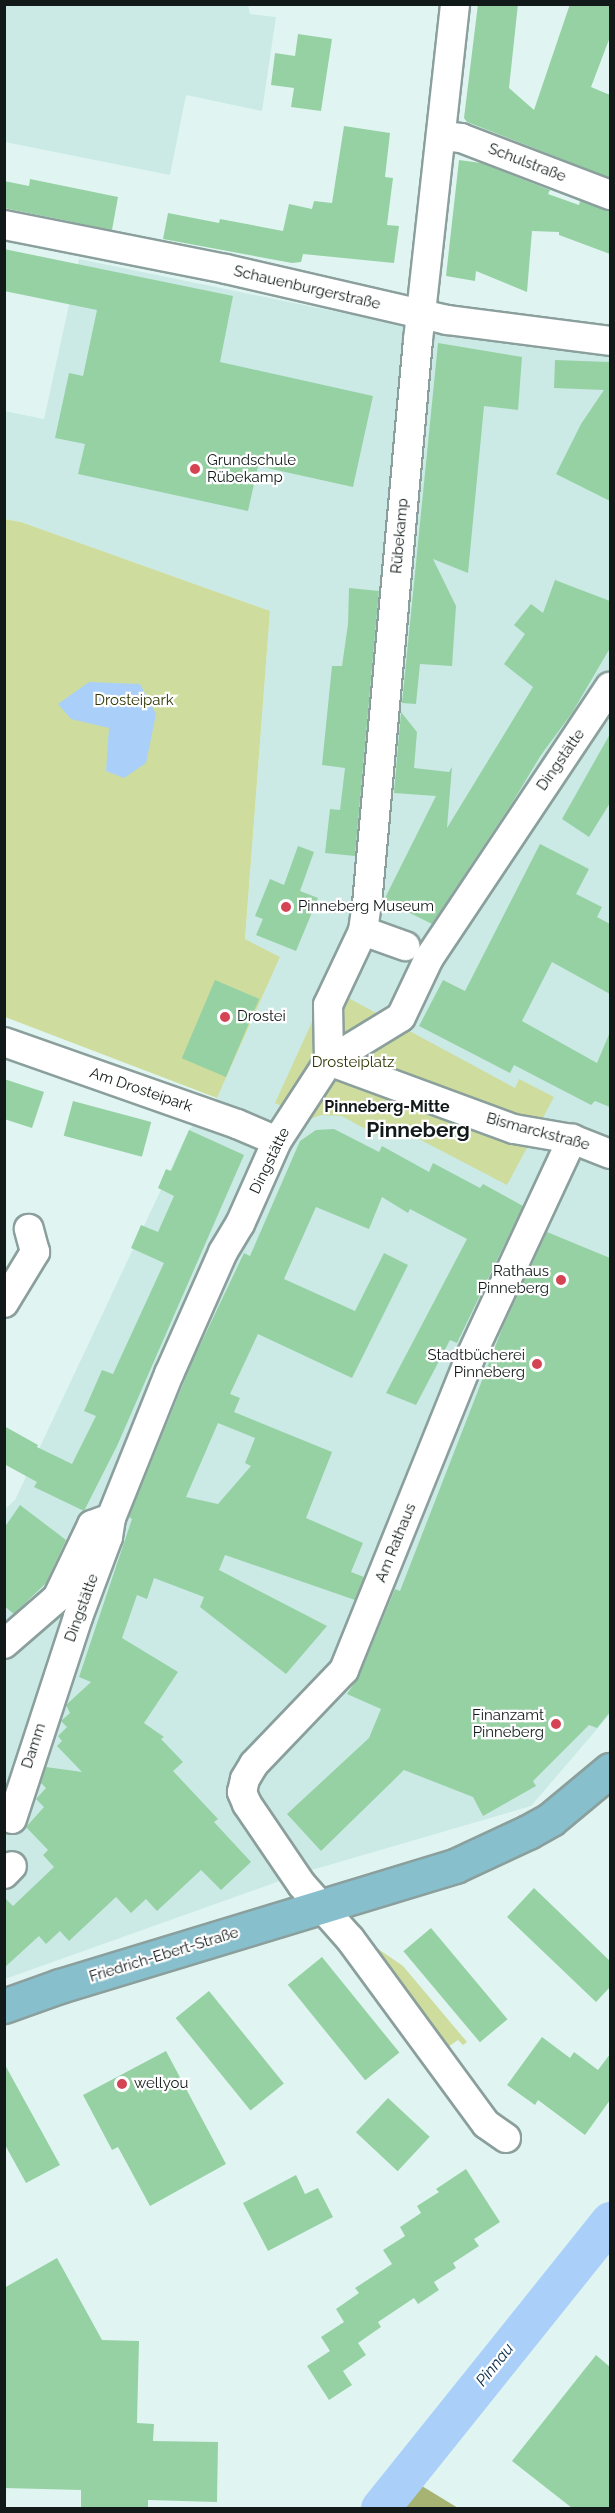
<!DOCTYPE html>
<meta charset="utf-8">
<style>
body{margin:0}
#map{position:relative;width:615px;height:2513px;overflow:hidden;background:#e0f5f2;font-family:Raleway,sans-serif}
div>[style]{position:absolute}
.built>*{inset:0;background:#cbeae5}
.green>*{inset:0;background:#cedc9e}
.forest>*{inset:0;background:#a6b373}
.water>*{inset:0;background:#aad0f9}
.river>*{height:39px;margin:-19.5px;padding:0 19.5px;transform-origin:19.5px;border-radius:19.5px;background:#aad0f9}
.building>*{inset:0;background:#96d1a4;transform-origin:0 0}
.roads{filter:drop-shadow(2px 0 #8b9f9c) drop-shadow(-2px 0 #8b9f9c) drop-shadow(0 2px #8b9f9c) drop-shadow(0 -2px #8b9f9c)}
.minor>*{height:28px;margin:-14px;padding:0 14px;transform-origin:14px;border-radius:14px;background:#fff}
.major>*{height:33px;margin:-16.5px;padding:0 16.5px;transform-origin:16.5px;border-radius:16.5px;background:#87bfcd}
.dots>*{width:16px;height:16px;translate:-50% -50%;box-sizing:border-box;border:3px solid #fff;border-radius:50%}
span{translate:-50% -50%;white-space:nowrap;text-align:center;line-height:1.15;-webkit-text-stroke:4.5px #fff;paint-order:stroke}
.street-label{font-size:15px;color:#121a19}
.poi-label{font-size:15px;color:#121a19}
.left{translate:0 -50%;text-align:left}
.right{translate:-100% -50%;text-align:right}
.park-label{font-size:15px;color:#303704}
.neighbourhood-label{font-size:16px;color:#121a19;font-weight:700}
.water-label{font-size:16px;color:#072a4a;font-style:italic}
.district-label{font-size:21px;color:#121a19;font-weight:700}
.frame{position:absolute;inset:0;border:6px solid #121a19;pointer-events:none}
</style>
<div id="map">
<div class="built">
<i style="clip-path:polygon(4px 5px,248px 5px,250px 14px,276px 17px,262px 111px,186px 95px,170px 175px,5px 142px)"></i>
<i style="clip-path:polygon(79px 259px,401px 325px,610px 355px,610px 1714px,531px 1806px,305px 1872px,5px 1979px,5px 1509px,15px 1500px,189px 1130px,217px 1098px,280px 957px,245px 940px,270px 611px,21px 522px,5px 519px,4px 411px,44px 419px)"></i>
</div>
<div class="green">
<i style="clip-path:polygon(4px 519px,21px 522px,270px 611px,245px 939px,280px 957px,217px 1098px,5px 1017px)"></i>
<i style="clip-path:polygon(328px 987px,515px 1088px,519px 1079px,554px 1097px,507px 1185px,392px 1125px,388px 1132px,383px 1131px,376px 1135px,342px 1116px,321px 1115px,310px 1119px,275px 1103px)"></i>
<i style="clip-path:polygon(371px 1944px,403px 1966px,467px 2042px,463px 2045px,458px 2040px,445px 2049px)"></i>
</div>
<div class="forest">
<i style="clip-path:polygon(417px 2483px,458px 2508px,395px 2508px)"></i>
</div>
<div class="water">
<i style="clip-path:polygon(89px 682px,140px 684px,156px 714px,146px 763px,124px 778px,106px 771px,109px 728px,71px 719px,58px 704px)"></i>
</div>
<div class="river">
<i style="left:380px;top:2508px;width:368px;rotate:-51.3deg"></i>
</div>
<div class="building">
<i style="clip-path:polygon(478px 4px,518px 4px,509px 88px,534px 110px,570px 4px,610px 4px,610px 37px,591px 87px,610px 95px,610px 178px,467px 122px,464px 118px)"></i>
<i style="clip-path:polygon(298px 34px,332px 39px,321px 111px,291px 107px,294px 88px,271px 85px,275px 53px,295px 56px)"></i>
<i style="clip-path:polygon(344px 126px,390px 133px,385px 177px,393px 178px,387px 225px,399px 226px,394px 263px,303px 254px,301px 262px,292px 263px,163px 239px,168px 213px,219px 223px,220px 219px,283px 231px,289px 204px,312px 209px,314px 201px,332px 203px)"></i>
<i style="clip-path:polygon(459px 160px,481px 163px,550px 190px,548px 194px,579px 205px,580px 201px,610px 211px,610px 254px,559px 235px,559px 232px,532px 231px,527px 292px,476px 271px,475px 281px,446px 276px)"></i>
<i style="clip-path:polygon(30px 179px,118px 197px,112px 230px,4px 208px,4px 181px,29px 186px)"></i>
<i style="clip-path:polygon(4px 249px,233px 296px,220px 362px,373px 396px,353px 487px,258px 466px,248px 511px,78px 474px,85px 444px,55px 438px,69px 373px,83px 376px,97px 310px,4px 291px)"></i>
<i style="clip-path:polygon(438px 343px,522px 357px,518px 410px,484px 406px,468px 573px,433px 559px,456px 606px,452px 666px,420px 664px,416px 704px,402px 703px)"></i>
<i style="clip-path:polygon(555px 360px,610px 362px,610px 501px,556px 474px,581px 424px,604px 390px,554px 388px)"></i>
<i style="clip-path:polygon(555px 580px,610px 601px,610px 648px,572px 713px,541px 755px,512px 803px,432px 924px,384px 900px,436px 796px,394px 793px,401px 712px,417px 732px,414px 768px,449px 772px,452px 767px,447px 828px,533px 687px,504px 664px,525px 634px,514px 625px,531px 604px,543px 613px)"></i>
<i style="clip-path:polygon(349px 588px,379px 591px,355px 856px,325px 853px,330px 809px,340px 810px,345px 768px,322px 765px,332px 666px,342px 666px,348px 624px)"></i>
<i style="clip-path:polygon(610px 734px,610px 803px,589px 837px,562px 819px)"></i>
<i style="clip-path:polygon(540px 844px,589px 869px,576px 894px,602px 907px,597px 917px,610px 924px,610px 994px,552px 962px,522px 1021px,597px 1063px,610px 1032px,610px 1107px,595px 1101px,591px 1105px,514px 1065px,510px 1073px,419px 1026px,443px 980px,465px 991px)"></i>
<i style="clip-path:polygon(298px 846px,314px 852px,300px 891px,318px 898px,296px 951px,256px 935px,263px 919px,255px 916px,270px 879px,284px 885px)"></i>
<i style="left:215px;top:980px;width:48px;height:85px;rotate:23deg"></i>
<i style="clip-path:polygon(4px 1079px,44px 1092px,32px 1128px,4px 1119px)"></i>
<i style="left:73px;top:1101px;width:81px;height:36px;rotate:15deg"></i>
<i style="clip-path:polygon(evenodd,334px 1129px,379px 1152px,382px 1146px,429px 1172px,433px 1163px,480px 1188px,483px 1184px,523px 1206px,457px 1343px,450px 1340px,416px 1405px,386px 1393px,467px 1239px,410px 1209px,408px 1213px,382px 1197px,369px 1229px,316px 1207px,284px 1279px,355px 1311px,384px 1253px,408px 1265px,352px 1378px,258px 1334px,230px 1394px,240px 1398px,234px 1412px,332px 1452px,306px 1518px,363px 1543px,351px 1572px,364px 1577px,355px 1600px,225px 1555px,219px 1570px,327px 1626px,286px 1674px,200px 1607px,204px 1597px,154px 1578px,147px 1599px,137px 1595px,122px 1638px,178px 1672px,144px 1723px,164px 1737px,161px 1739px,183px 1762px,173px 1771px,218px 1819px,214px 1822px,251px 1862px,221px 1890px,201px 1870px,157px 1911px,146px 1899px,131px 1913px,116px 1897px,69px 1941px,60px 1931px,46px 1944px,39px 1936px,4px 1968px,4px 1897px,13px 1906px,54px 1867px,43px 1855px,48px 1850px,26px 1827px,44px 1807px,36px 1799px,46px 1788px,41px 1783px,46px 1767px,82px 1772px,57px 1746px,62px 1741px,58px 1736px,67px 1727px,61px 1721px,70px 1713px,66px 1705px,91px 1682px,79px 1677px,132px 1519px,129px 1517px,192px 1362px,244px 1253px,250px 1256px,300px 1141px,316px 1130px,334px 1129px,218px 1423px,255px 1438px,245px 1463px,251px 1466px,218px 1504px,186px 1497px,218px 1423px)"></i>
<i style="clip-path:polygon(189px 1130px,244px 1155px,117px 1446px,84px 1511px,34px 1487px,37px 1482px,4px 1464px,4px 1426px,38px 1445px,37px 1447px,72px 1464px,96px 1416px,84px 1411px,102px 1370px,113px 1374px,164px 1263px,131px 1248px,141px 1225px,158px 1232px,174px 1196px,158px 1188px,166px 1169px,171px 1171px)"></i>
<i style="clip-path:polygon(547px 1232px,610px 1258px,610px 1712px,597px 1728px,589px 1725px,533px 1781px,536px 1786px,483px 1816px,473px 1797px,404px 1770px,321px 1851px,287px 1814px,369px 1738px,381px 1709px,347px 1694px,359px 1676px,395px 1589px,400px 1591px,502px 1329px)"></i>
<i style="clip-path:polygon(20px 1505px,66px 1540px,46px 1583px,14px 1614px,4px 1606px,4px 1528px)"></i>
<i style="clip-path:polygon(534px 1888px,610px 1961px,610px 1987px,596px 2002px,507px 1917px)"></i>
<i style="left:431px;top:1928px;width:119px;height:36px;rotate:50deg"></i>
<i style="left:322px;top:1957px;width:123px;height:44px;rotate:51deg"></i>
<i style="left:209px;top:1991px;width:119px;height:43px;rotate:51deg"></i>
<i style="clip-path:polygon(542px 2037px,570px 2058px,574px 2052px,598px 2070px,610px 2054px,610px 2100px,585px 2135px,538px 2100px,535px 2105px,507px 2085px)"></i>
<i style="clip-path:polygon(166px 2051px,226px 2164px,150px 2206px,118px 2147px,112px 2150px,83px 2095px)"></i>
<i style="clip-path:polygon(4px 2063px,60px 2165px,26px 2183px,4px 2143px)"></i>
<i style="left:388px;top:2098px;width:57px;height:47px;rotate:43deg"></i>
<i style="clip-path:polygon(466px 2169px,500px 2222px,474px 2239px,479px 2246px,453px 2263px,456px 2268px,434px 2282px,439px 2290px,418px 2304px,414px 2298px,378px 2322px,381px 2327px,358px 2343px,366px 2355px,343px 2371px,352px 2385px,329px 2400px,307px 2366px,330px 2351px,321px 2337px,344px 2322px,336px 2309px,359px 2293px,355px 2288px,392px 2264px,383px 2250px,405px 2236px,400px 2227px,421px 2213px,417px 2206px,439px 2192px,436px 2189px)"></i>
<i style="clip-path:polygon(296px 2175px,305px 2194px,318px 2188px,333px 2217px,268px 2251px,243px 2203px)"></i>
<i style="clip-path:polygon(57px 2258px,102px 2340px,139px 2341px,137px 2423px,154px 2424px,153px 2441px,218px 2442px,217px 2502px,148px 2500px,148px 2508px,81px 2508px,81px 2490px,4px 2488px,4px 2288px)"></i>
<i style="clip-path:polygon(596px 2355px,610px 2367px,610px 2508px,572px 2508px,512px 2461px)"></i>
</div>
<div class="roads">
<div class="minor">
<i style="left:442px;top:136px;width:19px;rotate:6deg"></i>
<i style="left:461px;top:138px;width:160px;rotate:20.9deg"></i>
<i style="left:4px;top:225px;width:226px;rotate:11.2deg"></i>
<i style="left:226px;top:269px;width:227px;rotate:13deg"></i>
<i style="left:447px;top:320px;width:164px;rotate:7.3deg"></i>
<i style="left:363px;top:931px;width:45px;rotate:19.7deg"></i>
<i style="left:4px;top:1042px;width:247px;rotate:19.4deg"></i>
<i style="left:237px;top:1124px;width:43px;rotate:23deg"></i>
<i style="left:329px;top:1061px;width:56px;rotate:-91deg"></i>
<i style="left:328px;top:1005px;width:82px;rotate:-64.7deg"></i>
<i style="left:363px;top:931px;width:27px;rotate:-82deg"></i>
<i style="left:367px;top:904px;width:566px;rotate:-84.83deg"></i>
<i style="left:418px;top:340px;width:338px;rotate:-83.7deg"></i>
<i style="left:329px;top:1061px;width:197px;rotate:20.2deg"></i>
<i style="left:514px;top:1129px;width:59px;rotate:9.8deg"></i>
<i style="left:572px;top:1139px;width:41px;rotate:21.5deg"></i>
<i style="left:4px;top:1303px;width:60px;rotate:-58.7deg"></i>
<i style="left:35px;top:1252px;width:24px;rotate:-105deg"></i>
<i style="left:4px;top:1644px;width:70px;rotate:-41deg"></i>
<i style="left:57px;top:1598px;width:81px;rotate:-64.4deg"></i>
<i style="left:92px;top:1525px;width:20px;rotate:-20deg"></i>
<i style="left:12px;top:1819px;width:213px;rotate:-71.9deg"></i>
<i style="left:78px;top:1617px;width:85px;rotate:-69.4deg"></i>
<i style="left:108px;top:1537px;width:19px;rotate:-81deg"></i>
<i style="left:111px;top:1518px;width:155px;rotate:-68.1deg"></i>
<i style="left:169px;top:1374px;width:133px;rotate:-66.1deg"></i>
<i style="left:223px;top:1252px;width:33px;rotate:-59deg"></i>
<i style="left:240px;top:1224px;width:91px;rotate:-66deg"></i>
<i style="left:277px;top:1141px;width:95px;rotate:-57deg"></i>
<i style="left:329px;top:1061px;width:84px;rotate:-31.4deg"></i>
<i style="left:401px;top:1017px;width:65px;rotate:-64.6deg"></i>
<i style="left:429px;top:958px;width:326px;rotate:-56.3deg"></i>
<i style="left:4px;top:1874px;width:11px;rotate:-45deg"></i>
<i style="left:506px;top:2138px;width:24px;rotate:-145deg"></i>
<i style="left:486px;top:2124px;width:230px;rotate:-126.3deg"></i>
<i style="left:350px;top:1939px;width:72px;rotate:-131.6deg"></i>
<i style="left:302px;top:1885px;width:98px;rotate:-124.2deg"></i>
<i style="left:247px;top:1804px;width:13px;rotate:-113deg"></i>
<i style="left:242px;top:1792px;width:13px;rotate:-77deg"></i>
<i style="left:245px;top:1779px;width:17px;rotate:-59deg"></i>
<i style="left:254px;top:1764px;width:130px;rotate:-46.2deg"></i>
<i style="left:344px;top:1670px;width:336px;rotate:-68deg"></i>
<i style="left:470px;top:1358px;width:242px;rotate:-65deg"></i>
</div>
<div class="major">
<i style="left:4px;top:2006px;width:59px;rotate:-19.7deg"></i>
<i style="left:60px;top:1986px;width:413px;rotate:-16.9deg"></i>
<i style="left:455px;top:1866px;width:81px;rotate:-25deg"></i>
<i style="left:528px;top:1832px;width:26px;rotate:-29deg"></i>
<i style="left:551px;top:1819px;width:77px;rotate:-39.7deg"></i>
</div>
</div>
<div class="dots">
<i style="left:195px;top:469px;background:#d44452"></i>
<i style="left:286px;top:907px;background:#d44452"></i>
<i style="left:225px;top:1017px;background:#d44452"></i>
<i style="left:561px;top:1280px;background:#d44452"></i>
<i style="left:537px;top:1364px;background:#d44452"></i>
<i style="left:556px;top:1724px;background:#d44452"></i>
<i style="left:122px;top:2084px;background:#d44452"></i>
</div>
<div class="street-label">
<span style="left:527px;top:163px;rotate:21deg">Schulstraße</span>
<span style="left:307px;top:288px;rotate:13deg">Schauenburgerstraße</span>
<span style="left:400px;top:536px;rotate:-85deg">Rübekamp</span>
<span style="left:561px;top:760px;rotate:-55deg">Dingstätte</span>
<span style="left:141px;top:1090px;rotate:19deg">Am Drosteipark</span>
<span style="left:538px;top:1132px;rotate:15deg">Bismarckstraße</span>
<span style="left:270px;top:1161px;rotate:-64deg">Dingstätte</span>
<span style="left:396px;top:1543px;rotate:-68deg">Am Rathaus</span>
<span style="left:82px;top:1608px;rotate:-70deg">Dingstätte</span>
<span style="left:34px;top:1746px;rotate:-72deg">Damm</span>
<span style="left:164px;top:1955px;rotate:-17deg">Friedrich-Ebert-Straße</span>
</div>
<div class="poi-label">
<span class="left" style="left:207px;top:469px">Grundschule<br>Rübekamp</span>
<span class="left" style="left:298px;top:907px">Pinneberg Museum</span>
<span class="left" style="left:237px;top:1017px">Drostei</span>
<span class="right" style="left:549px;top:1280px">Rathaus<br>Pinneberg</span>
<span class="right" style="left:525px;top:1364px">Stadtbücherei<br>Pinneberg</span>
<span class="right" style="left:544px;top:1724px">Finanzamt<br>Pinneberg</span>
<span class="left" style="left:134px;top:2084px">wellyou</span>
</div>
<div class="park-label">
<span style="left:134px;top:701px">Drosteipark</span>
<span style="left:353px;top:1063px">Drosteiplatz</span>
</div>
<div class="neighbourhood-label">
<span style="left:387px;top:1107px">Pinneberg-Mitte</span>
</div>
<div class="water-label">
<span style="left:495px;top:2365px;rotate:-51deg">Pinnau</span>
</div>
<div class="district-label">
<span style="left:418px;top:1130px">Pinneberg</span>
</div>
<div class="frame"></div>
</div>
